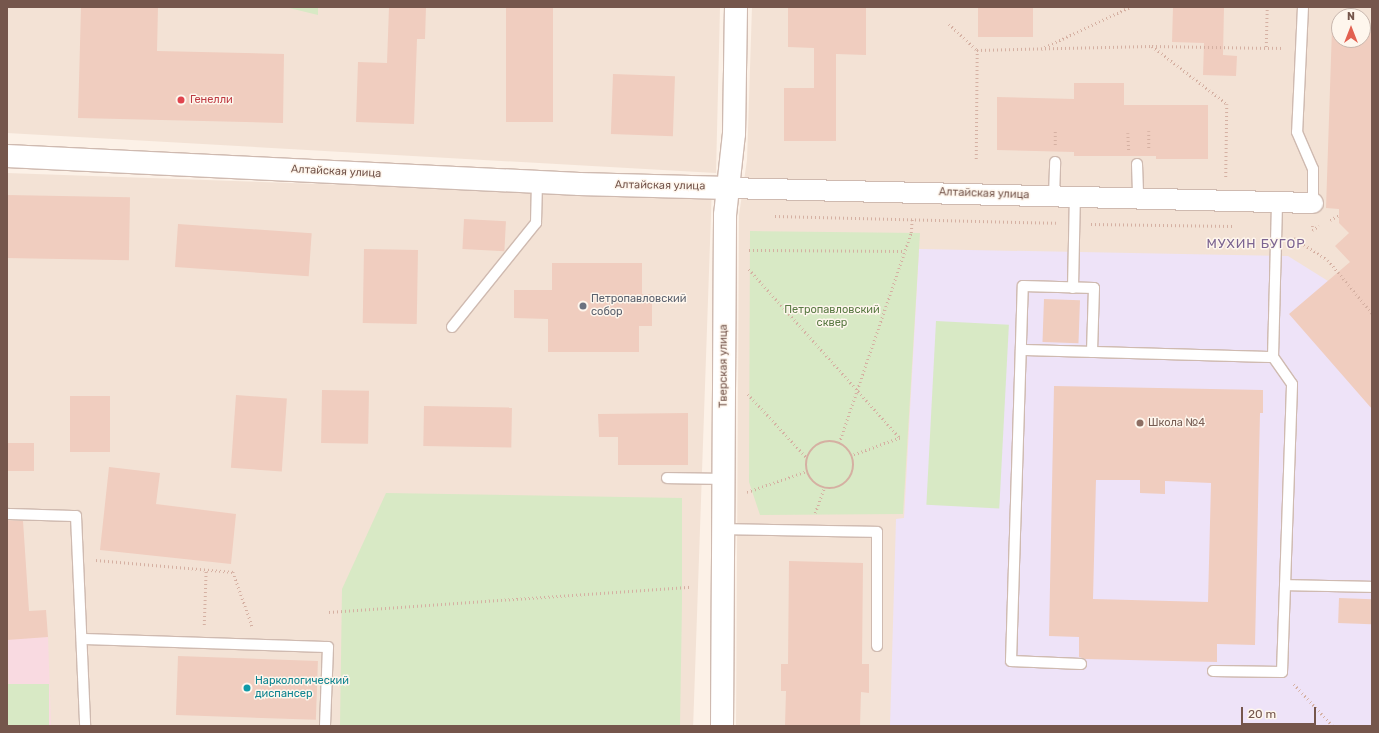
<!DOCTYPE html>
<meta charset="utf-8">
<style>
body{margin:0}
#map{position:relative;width:1379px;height:733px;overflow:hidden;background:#fcf1e7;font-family:Rubik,sans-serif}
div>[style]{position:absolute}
.residential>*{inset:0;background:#f3e2d5;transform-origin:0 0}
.education>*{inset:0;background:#eee3f8}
.medical>*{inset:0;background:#f9dae1;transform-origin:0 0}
.green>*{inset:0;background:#d8e9c5;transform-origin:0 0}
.building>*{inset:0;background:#f0cdbf;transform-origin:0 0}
.path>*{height:2.5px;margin-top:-1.25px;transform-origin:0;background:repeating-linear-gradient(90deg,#d5b0a2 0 1px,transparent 0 4px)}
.path>.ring{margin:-1.25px;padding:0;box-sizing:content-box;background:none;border:2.5px solid #d5b0a2;border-radius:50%}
.roads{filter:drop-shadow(1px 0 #cfbab0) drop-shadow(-1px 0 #cfbab0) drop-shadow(0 1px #cfbab0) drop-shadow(0 -1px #cfbab0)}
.lane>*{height:10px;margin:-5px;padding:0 5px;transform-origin:5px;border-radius:5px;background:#fff}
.street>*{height:20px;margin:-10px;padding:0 10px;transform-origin:10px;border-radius:10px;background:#fff}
.secondary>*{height:22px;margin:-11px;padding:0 11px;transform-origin:11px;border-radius:11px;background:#fff}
.dots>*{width:11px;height:11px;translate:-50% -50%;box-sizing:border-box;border:2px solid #fef6ed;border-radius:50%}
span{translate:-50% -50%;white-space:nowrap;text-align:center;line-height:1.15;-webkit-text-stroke:3px #fef6ed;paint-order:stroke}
.health-label{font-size:11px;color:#be3a42}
.left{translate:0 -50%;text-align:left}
.street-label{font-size:11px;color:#75564c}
.worship-label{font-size:11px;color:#5b616d}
.park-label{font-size:11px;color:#5a7a44}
.education-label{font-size:11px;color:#785e54}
.culture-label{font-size:11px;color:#0d838f}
.quarter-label{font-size:13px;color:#7c6491;letter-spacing:1px}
.frame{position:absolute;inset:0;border:8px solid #75564c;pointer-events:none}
.north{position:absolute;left:1331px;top:8px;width:40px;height:40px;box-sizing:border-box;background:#fef6ed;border:1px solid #c7b6ad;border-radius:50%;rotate:0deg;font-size:11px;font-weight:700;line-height:16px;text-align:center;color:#75564c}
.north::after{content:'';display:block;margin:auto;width:14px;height:18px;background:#e26050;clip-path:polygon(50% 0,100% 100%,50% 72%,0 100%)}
.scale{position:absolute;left:1241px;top:707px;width:75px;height:18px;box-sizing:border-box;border:2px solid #75564c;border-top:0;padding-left:5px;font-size:12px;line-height:14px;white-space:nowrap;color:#75564c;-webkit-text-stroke:3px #fef6ed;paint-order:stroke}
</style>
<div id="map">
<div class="residential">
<i style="clip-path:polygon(7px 7px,720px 7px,716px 173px,7px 133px)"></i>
<i style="clip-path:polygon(evenodd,752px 7px,1372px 7px,1372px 726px,736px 726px,739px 215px,747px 160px,752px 7px,1339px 16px,1363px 16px,1363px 40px,1339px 40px,1339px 16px)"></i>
<i style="left:7px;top:173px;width:705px;height:553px;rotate:2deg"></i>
</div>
<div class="education">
<i style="clip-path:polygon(919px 249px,1288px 256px,1328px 281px,1372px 332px,1372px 726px,890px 726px,896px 519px,904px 518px)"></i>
</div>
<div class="medical">
<i style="left:48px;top:637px;width:89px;height:41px;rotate:88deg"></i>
</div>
<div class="green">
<i style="clip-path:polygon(285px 7px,318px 7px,318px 15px)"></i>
<i style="clip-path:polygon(750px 231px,920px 233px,903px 514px,760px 515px,749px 482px)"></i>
<i style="left:936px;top:321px;width:73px;height:184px;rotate:3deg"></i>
<i style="clip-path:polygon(386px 493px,682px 498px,682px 603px,680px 726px,340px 726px,342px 589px)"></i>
<i style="left:7px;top:684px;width:42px;height:42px"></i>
</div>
<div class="building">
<i style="clip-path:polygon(81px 7px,158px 7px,157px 51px,284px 54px,283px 123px,78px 118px)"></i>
<i style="clip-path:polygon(389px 7px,426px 7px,425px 39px,417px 39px,414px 124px,356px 122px,358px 62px,387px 63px)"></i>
<i style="left:506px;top:7px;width:47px;height:115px"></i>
<i style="clip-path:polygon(788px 7px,866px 7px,866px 55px,836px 54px,836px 141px,784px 141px,784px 88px,814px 88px,814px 48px,788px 47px)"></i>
<i style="left:978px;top:7px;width:55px;height:30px"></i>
<i style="clip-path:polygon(1173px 7px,1224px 7px,1223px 55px,1237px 56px,1236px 76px,1203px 75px,1204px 43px,1172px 42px)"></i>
<i style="clip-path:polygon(1332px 28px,1339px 28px,1339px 40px,1363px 40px,1363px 29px,1372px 29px,1372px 409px,1289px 314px,1350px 262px,1335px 246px,1349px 233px,1339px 223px,1339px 209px,1326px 208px)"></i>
<i style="left:613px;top:74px;width:62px;height:60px;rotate:2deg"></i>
<i style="clip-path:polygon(1074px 83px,1124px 83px,1124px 105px,1208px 105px,1208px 159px,1156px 159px,1156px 156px,1074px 156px,1074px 152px,997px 150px,997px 97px,1074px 99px)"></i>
<i style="left:7px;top:195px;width:123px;height:63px;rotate:1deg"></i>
<i style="left:464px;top:219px;width:42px;height:30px;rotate:3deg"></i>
<i style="left:178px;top:224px;width:134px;height:43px;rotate:4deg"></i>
<i style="left:364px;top:249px;width:54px;height:74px;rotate:1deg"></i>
<i style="clip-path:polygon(552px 263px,642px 263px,642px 294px,652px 294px,652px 326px,639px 326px,639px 352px,548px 352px,548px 319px,514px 318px,514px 290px,552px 290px)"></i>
<i style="left:1044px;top:299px;width:36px;height:43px;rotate:2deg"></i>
<i style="clip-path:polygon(evenodd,1054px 386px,1263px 390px,1263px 413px,1260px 413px,1255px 645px,1217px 644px,1217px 662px,1085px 659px,1079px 657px,1079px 637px,1049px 636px,1054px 386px,1096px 480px,1140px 480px,1140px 493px,1165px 494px,1165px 481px,1211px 483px,1208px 602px,1093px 599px,1096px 480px)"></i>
<i style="left:322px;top:390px;width:47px;height:53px;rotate:1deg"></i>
<i style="left:236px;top:395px;width:51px;height:73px;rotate:4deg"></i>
<i style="left:70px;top:396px;width:40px;height:56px"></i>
<i style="left:424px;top:406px;width:88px;height:40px;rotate:1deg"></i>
<i style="clip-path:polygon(688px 413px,688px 465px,618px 465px,618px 437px,599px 437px,598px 414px)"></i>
<i style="left:7px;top:443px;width:27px;height:28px"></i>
<i style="clip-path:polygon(109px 467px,160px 473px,156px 504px,236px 514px,231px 564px,100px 550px)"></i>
<i style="clip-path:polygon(7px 520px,23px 521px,29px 611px,46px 610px,48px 637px,7px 640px)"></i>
<i style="clip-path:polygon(789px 561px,863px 563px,862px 664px,869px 664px,869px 693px,861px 692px,860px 726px,785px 726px,786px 691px,781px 691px,781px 664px,788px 664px)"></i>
<i style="left:1339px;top:598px;width:33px;height:25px;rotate:2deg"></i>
<i style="left:178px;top:656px;width:140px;height:59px;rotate:2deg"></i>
</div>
<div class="path">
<i style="left:949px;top:24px;width:38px;rotate:43deg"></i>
<i style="left:977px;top:50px;width:175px;rotate:-1.3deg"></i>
<i style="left:1152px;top:46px;width:132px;rotate:0.9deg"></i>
<i style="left:1152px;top:46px;width:95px;rotate:37.7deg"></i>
<i style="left:1227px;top:104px;width:75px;rotate:90.8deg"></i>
<i style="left:1266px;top:47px;width:40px;rotate:-88.6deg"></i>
<i style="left:1041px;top:49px;width:98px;rotate:-25.3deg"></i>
<i style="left:1149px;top:131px;width:19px;rotate:90deg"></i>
<i style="left:1128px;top:133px;width:17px;rotate:87deg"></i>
<i style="left:1055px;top:145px;width:16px;rotate:-90deg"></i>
<i style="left:976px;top:159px;width:109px;rotate:-89.5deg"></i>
<i style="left:775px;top:216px;width:281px;rotate:1.4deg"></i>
<i style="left:1330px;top:220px;width:10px;rotate:-29deg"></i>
<i style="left:1091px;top:224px;width:143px;rotate:0.8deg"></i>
<i style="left:1313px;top:226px;width:4px;rotate:104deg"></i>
<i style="left:1312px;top:230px;width:8px;rotate:-30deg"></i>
<i style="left:1294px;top:238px;width:40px;rotate:32.9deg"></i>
<i style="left:1328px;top:260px;width:69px;rotate:50.3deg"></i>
<i style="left:749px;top:250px;width:155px;rotate:0.4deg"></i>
<i style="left:749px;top:269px;width:227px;rotate:48.2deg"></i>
<i style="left:900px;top:438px;width:52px;rotate:159.8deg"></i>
<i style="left:748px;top:394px;width:87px;rotate:47.3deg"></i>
<i class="ring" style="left:806px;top:441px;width:45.5px;height:45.5px"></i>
<i style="left:839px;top:443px;width:222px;rotate:-71.1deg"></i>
<i style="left:911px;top:233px;width:15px;rotate:-86deg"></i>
<i style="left:747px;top:492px;width:64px;rotate:-19.3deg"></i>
<i style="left:815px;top:513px;width:27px;rotate:-70deg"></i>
<i style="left:96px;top:560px;width:138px;rotate:5deg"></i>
<i style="left:233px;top:572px;width:59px;rotate:70.3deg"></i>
<i style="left:329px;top:612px;width:363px;rotate:-4deg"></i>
<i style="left:204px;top:625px;width:56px;rotate:-88deg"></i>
<i style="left:1294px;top:684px;width:57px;rotate:47.1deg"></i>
<i style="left:1147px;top:726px;width:3px;rotate:-90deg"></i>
</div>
<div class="roads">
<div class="lane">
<i style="left:1303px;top:7px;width:125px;rotate:92.7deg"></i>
<i style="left:1297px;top:132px;width:40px;rotate:66.6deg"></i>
<i style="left:1313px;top:169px;width:34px;rotate:90deg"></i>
<i style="left:1137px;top:164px;width:34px;rotate:88deg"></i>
<i style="left:1054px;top:196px;width:34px;rotate:-88deg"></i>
<i style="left:1073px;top:288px;width:92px;rotate:-88.8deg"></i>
<i style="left:452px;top:327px;width:134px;rotate:-51.1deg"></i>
<i style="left:536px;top:223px;width:41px;rotate:-88.6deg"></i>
<i style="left:1021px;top:350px;width:252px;rotate:1.6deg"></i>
<i style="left:1273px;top:357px;width:155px;rotate:-88.5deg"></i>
<i style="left:667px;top:478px;width:56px;rotate:1deg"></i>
<i style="left:7px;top:514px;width:69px;rotate:1.7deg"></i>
<i style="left:76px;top:516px;width:210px;rotate:87.5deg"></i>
<i style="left:723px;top:529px;width:154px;rotate:1.1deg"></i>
<i style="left:877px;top:532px;width:114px;rotate:90deg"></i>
<i style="left:1285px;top:585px;width:87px;rotate:1.3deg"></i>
<i style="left:82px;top:639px;width:246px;rotate:1.9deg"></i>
<i style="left:328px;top:647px;width:79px;rotate:92.2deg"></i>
<i style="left:1081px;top:664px;width:70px;rotate:-177.5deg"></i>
<i style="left:1011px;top:661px;width:375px;rotate:-88.2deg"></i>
<i style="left:1023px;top:286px;width:71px;rotate:1.6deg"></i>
<i style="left:1094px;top:288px;width:64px;rotate:91.8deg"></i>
<i style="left:1213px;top:671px;width:69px;rotate:0.8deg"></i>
<i style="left:1282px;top:672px;width:288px;rotate:-88deg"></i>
<i style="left:1292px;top:384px;width:33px;rotate:-125deg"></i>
</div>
<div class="street">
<i style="left:728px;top:188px;width:585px;rotate:1.47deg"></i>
</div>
<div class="secondary">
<i style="left:7px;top:156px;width:573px;rotate:2.8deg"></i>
<i style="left:579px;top:184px;width:149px;rotate:1.5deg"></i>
<i style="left:722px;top:726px;width:511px;rotate:-89.66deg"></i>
<i style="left:725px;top:215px;width:81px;rotate:-83.7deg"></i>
<i style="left:734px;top:134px;width:127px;rotate:-89.1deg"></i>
</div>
</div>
<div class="dots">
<i style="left:181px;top:100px;background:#e0444e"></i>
<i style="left:583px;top:306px;background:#6b7280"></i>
<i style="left:1140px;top:423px;background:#8d6e63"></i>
<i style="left:247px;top:688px;background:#0f9aa8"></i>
</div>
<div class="health-label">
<span class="left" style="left:190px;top:100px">Генелли</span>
</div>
<div class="street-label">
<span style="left:336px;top:172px;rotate:3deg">Алтайская улица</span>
<span style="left:660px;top:186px;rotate:1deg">Алтайская улица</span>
<span style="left:984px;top:194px;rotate:2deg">Алтайская улица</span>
<span style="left:724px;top:366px;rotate:-90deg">Тверская улица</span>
</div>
<div class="worship-label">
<span class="left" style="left:591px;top:306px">Петропавловский<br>собор</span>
</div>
<div class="park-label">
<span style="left:832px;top:317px">Петропавловский<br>сквер</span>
</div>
<div class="education-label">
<span class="left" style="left:1148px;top:423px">Школа №4</span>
</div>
<div class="culture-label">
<span class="left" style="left:255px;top:688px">Наркологический<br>диспансер</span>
</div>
<div class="quarter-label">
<span style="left:1256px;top:244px">МУХИН БУГОР</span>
</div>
<div class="frame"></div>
<div class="north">N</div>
<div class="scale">20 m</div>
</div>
